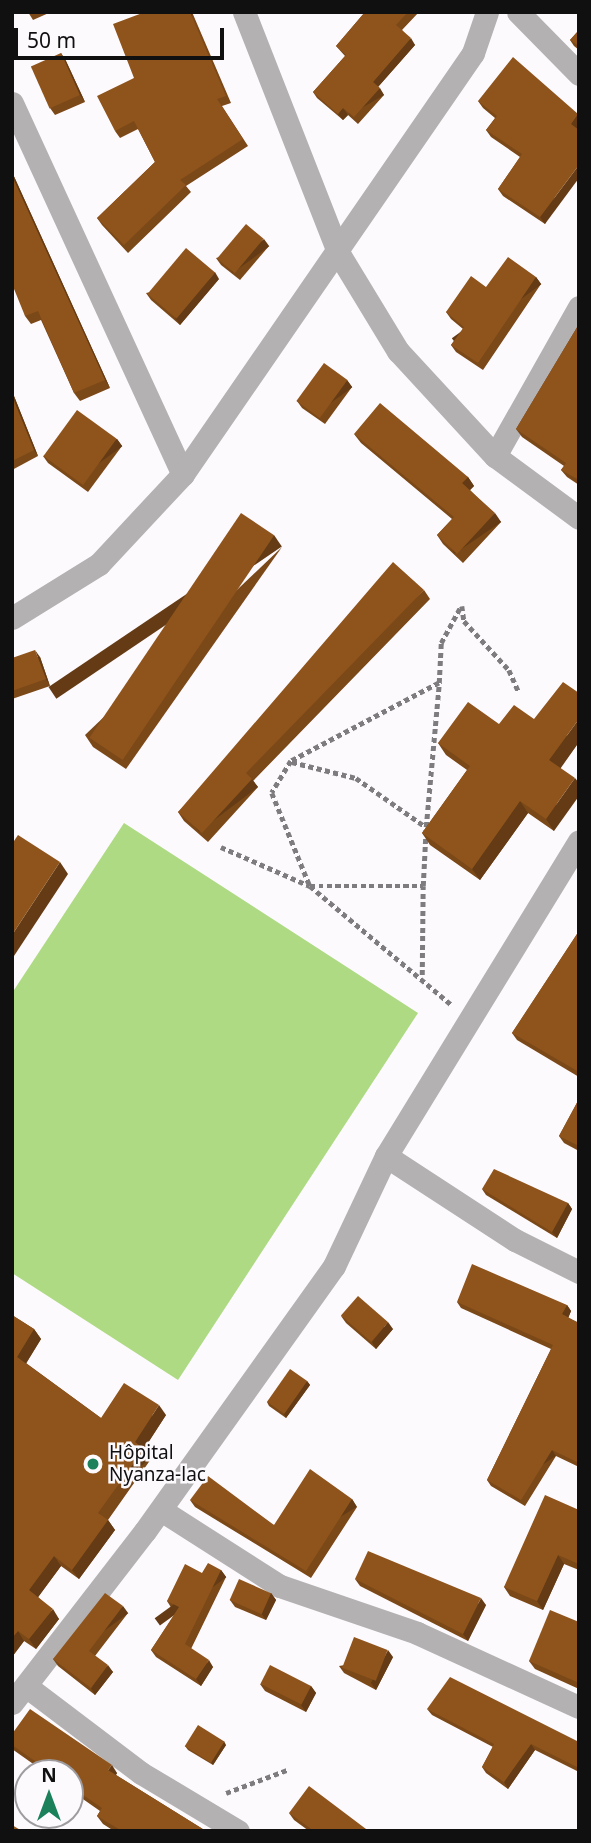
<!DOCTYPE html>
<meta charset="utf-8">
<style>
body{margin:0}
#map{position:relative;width:591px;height:1843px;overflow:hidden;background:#fdfafe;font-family:"Noto Sans",sans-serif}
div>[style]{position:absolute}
.green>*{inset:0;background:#adda82}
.path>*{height:4.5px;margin-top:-2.25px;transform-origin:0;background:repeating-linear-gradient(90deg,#7e7c7e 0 5px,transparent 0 8.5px)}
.minor>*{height:23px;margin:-11.5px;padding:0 11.5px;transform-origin:11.5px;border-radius:11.5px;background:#b4b1b2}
.wall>*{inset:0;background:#7b4818}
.shaded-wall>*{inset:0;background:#643b14;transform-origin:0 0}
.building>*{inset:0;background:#8f541c;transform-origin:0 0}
.dots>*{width:19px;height:19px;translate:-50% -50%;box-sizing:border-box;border:4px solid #fdfafe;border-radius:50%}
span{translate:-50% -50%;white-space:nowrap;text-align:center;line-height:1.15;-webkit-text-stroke:5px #fdfafe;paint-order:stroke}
.poi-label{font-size:19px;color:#111011}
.left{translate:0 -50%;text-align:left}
.frame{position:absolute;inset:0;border:14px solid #111011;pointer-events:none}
.north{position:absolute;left:14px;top:1759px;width:70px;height:70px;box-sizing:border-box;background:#fdfafe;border:2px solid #9f9c9f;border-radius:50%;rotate:0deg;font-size:19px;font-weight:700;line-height:28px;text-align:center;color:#111011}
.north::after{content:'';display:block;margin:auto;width:24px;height:32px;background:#1a815b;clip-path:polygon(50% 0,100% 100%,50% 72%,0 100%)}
.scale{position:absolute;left:14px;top:28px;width:210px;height:32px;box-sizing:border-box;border:4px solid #111011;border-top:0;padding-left:9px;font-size:21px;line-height:24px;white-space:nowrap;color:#111011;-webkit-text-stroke:5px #fdfafe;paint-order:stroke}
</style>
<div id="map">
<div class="green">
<i style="clip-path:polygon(124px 823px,418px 1013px,178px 1380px,12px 1273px,12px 993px)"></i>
</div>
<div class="path">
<i style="left:462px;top:606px;width:15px;rotate:82deg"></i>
<i style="left:464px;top:621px;width:67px;rotate:47.4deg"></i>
<i style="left:509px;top:670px;width:24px;rotate:66deg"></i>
<i style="left:439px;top:683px;width:167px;rotate:152.2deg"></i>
<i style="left:291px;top:761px;width:37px;rotate:121deg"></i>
<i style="left:272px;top:793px;width:100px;rotate:67.8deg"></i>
<i style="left:310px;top:886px;width:113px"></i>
<i style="left:423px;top:886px;width:59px;rotate:-87.1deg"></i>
<i style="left:426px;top:827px;width:145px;rotate:-84.8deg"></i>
<i style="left:439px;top:683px;width:40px;rotate:-87.1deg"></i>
<i style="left:441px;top:643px;width:42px;rotate:-61.6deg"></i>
<i style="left:292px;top:762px;width:66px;rotate:14deg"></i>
<i style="left:356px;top:778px;width:85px;rotate:35deg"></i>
<i style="left:221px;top:847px;width:97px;rotate:23.7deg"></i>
<i style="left:310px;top:886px;width:185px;rotate:40deg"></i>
<i style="left:422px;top:975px;width:89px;rotate:-89.4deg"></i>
<i style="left:226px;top:1793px;width:65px;rotate:-20.7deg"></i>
</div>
<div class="minor">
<i style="left:244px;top:12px;width:260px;rotate:68.6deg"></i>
<i style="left:339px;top:254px;width:114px;rotate:58.7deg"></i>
<i style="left:398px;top:351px;width:143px;rotate:47.3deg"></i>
<i style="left:495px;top:456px;width:104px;rotate:36.4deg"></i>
<i style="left:518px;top:12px;width:87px;rotate:45.5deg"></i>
<i style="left:12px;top:103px;width:409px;rotate:65.3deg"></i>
<i style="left:495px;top:456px;width:171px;rotate:-60.6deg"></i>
<i style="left:12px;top:618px;width:102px;rotate:-31.8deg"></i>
<i style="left:99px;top:564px;width:123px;rotate:-47deg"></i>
<i style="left:183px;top:474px;width:511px;rotate:-55.44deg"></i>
<i style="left:473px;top:53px;width:43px;rotate:-71.1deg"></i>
<i style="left:386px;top:1156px;width:154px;rotate:33.1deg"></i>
<i style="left:515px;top:1240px;width:72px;rotate:26.6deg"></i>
<i style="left:161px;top:1510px;width:141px;rotate:32.6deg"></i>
<i style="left:280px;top:1586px;width:145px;rotate:18.9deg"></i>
<i style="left:417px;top:1633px;width:178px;rotate:24.6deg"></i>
<i style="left:26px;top:1686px;width:144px;rotate:37.1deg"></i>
<i style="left:141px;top:1773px;width:113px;rotate:30.9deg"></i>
<i style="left:12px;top:1703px;width:217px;rotate:-52.3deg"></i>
<i style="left:145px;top:1531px;width:325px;rotate:-54.5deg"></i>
<i style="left:334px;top:1266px;width:122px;rotate:-64.7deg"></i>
<i style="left:386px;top:1156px;width:369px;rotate:-58.5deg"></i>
</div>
<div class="wall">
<i style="clip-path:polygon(28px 12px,51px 12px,33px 20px)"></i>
<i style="clip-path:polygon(192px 12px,231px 103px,222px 106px,248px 146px,186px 186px,191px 192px,128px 253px,102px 225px,97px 218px,155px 162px,138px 129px,120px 138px,115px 131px,134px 78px)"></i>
<i style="clip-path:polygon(365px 12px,419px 12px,402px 30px,415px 45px,378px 87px,384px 95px,358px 124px,348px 115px,343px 120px,317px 98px,313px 92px,345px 56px,336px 46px)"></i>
<i style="clip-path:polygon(579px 30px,579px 50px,574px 46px,570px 40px)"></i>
<i style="clip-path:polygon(61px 53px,66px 61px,85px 102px,55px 115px,50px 108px)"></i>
<i style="clip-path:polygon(478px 101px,579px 115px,579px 128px,545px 224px,503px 196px,498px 189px,520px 157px,491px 137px,486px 130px,495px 118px,483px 108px)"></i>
<i style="clip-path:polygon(12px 172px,110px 388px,80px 401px,74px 393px,41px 320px,31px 324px,25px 316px)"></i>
<i style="clip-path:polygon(269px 246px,240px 280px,221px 265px,216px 258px)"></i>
<i style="clip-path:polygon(536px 277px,541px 284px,483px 370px,456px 352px,451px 345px,463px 329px,451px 319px,446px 312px,486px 287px)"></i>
<i style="clip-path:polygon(219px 279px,180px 325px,151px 300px,146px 293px)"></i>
<i style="clip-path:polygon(579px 324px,579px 485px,567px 477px,561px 470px,564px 466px,522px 437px,516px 429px)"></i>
<i style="clip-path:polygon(347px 380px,352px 387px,325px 424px,302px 408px,297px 401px)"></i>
<i style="clip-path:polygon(12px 391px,38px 456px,12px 470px)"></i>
<i style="clip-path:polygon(354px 434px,468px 477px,474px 486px,470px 490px,501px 522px,463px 563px,443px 544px,437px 535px,452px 519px,361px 443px)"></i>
<i style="clip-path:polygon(117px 439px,122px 446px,88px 492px,48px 463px,43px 456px)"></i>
<i style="clip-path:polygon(282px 547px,126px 769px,93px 747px,85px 735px)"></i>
<i style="clip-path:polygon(424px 590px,430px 599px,253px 781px,258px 787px,208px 842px,184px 821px,178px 812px)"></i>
<i style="clip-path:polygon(40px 657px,50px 686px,12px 699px,12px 658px)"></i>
<i style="clip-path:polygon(534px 719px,579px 742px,560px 768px,554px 831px,528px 813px,480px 880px,430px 845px,422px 833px,467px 770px,446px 755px,438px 743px,499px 724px)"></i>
<i style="clip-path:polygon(579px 931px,579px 1077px,517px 1040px,512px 1033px)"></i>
<i style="clip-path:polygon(579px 1099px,579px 1151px,564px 1143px,559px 1136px)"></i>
<i style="clip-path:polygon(482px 1189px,568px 1203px,572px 1209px,557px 1238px,486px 1195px)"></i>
<i style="clip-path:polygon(457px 1302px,567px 1305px,571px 1311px,568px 1318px,579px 1323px,579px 1467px,556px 1456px,525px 1506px,491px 1486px,487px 1480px,551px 1349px,461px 1308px)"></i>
<i style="clip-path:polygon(12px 1315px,34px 1329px,41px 1339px,26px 1363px,101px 1418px,166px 1415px,144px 1449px,151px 1459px,108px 1520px,115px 1530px,79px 1579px,61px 1566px,38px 1597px,59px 1619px,36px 1649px,24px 1641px,12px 1657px)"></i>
<i style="clip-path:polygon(341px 1316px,393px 1329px,376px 1349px,346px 1323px)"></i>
<i style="clip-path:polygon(307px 1381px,310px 1385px,286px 1418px,269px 1406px,267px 1402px)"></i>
<i style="clip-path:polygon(352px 1499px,357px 1507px,311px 1578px,195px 1507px,190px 1500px,274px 1525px)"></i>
<i style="clip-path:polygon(579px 1510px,579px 1570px,564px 1564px,543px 1610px,510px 1596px,504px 1587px)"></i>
<i style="clip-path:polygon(221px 1570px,226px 1577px,191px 1649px,213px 1667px,201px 1686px,156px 1657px,151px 1650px,177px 1611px,172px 1609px,167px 1601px,202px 1573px)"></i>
<i style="clip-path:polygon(355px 1579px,486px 1605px,468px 1641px,360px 1586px)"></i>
<i style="clip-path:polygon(271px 1593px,276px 1600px,266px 1620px,235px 1607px,230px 1600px)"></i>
<i style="clip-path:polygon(128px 1613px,95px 1656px,113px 1672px,95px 1695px,58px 1666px,53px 1659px)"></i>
<i style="clip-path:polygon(579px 1622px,579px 1689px,535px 1669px,529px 1661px)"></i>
<i style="clip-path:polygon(393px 1657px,376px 1690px,344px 1673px,339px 1666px)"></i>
<i style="clip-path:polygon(260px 1684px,311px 1686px,316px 1693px,306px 1712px,265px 1691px)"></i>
<i style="clip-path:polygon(427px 1709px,579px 1742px,579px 1772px,535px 1750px,508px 1789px,486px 1773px,482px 1767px,493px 1747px,432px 1715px)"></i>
<i style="clip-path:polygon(12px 1734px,117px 1773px,116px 1775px,206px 1831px,114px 1831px,103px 1824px,97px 1816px,100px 1811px,70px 1790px,70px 1773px,46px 1773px,12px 1749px)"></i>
<i style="clip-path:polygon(226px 1745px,213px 1765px,188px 1750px,185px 1746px)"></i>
<i style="clip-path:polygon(289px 1813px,366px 1829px,369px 1831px,309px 1831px,294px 1820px)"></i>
</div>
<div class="shaded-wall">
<i style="left:190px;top:12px;width:2px;height:91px"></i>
<i style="clip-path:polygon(411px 38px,415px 45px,377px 88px,373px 82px)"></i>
<i style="clip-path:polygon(61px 53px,66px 61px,85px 102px,80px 95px)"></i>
<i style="left:380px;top:88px;width:8px;height:39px;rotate:60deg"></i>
<i style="clip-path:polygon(343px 108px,348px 115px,343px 120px,338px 114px)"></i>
<i style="clip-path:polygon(578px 114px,579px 128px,576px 131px,571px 124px)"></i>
<i style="clip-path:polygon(579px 165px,579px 178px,545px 224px,540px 217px)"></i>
<i style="clip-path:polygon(12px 172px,110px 388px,105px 380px,12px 176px)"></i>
<i style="left:264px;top:239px;width:9px;height:45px;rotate:54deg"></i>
<i style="clip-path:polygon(215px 272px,219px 279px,180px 325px,175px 318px)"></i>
<i style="left:536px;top:277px;width:9px;height:104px;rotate:54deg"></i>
<i style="left:347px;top:380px;width:9px;height:46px;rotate:54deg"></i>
<i style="clip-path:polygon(12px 391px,38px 456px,34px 450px,12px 396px)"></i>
<i style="left:117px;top:439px;width:9px;height:57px;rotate:54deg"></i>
<i style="clip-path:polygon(468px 477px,474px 486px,468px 492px,462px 483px)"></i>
<i style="left:495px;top:513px;width:11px;height:56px;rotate:56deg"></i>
<i style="left:274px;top:535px;width:14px;height:272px;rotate:56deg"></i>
<i style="clip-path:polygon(35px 650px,40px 657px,50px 686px,46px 679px)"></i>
<i style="clip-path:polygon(579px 719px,579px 742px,558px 772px,549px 760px)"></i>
<i style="clip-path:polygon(575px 778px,579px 783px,579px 796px,554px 831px,546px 819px)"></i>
<i style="left:252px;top:779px;width:10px;height:74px;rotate:53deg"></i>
<i style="clip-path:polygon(520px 801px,528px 813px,480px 880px,472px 869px)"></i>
<i style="clip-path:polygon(60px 862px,68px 874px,12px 959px,12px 935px)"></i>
<i style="clip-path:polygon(568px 1203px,572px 1209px,557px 1238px,552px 1232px)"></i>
<i style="clip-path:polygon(567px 1305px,571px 1311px,567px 1321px,562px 1314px)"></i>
<i style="clip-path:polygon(388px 1322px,393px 1329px,376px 1349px,372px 1342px)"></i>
<i style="clip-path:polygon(34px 1329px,41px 1339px,24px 1367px,17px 1357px)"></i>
<i style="clip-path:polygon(307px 1381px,310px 1385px,286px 1418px,284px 1414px)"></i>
<i style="clip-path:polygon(159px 1405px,166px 1415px,142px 1452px,135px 1442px)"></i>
<i style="left:144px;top:1449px;width:12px;height:79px;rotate:55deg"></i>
<i style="left:552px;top:1450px;width:7px;height:59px;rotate:56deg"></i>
<i style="left:352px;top:1499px;width:9px;height:85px;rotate:58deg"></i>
<i style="clip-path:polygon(108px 1520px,115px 1530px,79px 1579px,72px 1570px)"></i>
<i style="clip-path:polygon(558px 1555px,564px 1564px,543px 1610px,537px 1601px)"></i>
<i style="clip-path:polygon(54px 1556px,61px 1566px,36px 1600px,29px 1590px)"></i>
<i style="left:221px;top:1570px;width:9px;height:82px;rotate:54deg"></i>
<i style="clip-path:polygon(271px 1593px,276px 1600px,266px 1620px,261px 1613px)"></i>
<i style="clip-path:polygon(481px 1598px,486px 1605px,468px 1641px,463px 1634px)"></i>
<i style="left:123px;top:1606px;width:9px;height:56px;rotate:54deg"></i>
<i style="clip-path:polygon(53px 1609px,59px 1619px,36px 1649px,29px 1639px)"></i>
<i style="clip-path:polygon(18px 1631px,24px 1641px,12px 1657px,12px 1638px)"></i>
<i style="clip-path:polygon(388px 1650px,393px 1657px,376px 1690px,371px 1683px)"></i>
<i style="clip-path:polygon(209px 1660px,213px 1667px,201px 1686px,196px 1679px)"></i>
<i style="clip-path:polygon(108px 1665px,113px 1672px,95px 1695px,91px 1688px)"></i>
<i style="clip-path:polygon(311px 1686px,316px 1693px,306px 1712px,301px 1705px)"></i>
<i style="clip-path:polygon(224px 1741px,226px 1745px,213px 1765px,211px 1762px)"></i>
<i style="clip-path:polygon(531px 1744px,535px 1750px,508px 1789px,504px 1782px)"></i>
<i style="clip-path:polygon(112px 1765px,117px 1773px,114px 1778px,108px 1770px)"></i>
</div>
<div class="building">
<i style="clip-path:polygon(145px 12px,190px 12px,226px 96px,217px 99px,243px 139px,180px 180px,186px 185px,124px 245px,97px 218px,155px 162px,134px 121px,115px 131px,97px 96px,134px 78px,113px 24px)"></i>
<i style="clip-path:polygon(365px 12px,408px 12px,396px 25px,411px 38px,373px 82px,380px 88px,354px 117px,343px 108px,338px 114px,313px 92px,346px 55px,336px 46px)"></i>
<i style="clip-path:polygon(579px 30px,579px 46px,570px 40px)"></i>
<i style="left:61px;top:53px;width:46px;height:33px;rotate:66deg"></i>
<i style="clip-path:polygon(513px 57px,578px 114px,571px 124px,579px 130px,579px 165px,540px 217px,498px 189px,522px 154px,486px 130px,497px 116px,478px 101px)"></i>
<i style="clip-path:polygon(12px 176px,105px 380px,74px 393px,38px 311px,25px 316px,12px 284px)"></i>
<i style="left:246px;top:224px;width:23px;height:45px;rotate:40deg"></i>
<i style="left:186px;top:248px;width:38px;height:60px;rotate:40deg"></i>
<i style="clip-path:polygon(508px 257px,536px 277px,478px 363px,451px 345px,464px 327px,446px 312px,471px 276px,486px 287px)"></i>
<i style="clip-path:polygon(579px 324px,579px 480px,561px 470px,566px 463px,516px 429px)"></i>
<i style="left:324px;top:363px;width:29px;height:47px;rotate:36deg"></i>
<i style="clip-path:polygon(12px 396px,34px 450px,12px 461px)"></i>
<i style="clip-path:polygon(380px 403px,468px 477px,462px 483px,495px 513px,457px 554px,437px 535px,454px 517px,354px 434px)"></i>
<i style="left:77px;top:410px;width:49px;height:57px;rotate:36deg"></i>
<i style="left:241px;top:513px;width:40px;height:271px;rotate:34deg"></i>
<i style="clip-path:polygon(393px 562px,424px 590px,246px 773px,252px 779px,202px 833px,178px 812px)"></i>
<i style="clip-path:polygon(35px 650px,46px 679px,12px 691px,12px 658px)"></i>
<i style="clip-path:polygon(563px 682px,579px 693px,579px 719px,549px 760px,575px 778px,546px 819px,520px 801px,472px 869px,422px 833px,470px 766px,438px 743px,468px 702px,499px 724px,514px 705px,534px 719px)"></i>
<i style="clip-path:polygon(18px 835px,60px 862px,12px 935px,12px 844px)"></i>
<i style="clip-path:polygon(579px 931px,579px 1072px,512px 1033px)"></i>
<i style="clip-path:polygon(579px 1099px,579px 1146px,559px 1136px)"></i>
<i style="clip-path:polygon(494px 1169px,568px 1203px,552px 1232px,482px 1189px)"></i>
<i style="clip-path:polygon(472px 1264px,567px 1305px,562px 1314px,579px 1323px,579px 1463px,552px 1450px,521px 1500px,487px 1480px,553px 1345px,457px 1302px)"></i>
<i style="left:358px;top:1296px;width:40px;height:26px;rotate:41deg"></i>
<i style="clip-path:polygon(12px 1315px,34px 1329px,17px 1357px,101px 1418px,124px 1383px,159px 1405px,135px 1442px,144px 1449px,98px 1513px,108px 1520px,72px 1570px,54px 1556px,29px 1590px,53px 1609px,29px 1639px,18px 1631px,12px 1638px,12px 1436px,14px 1434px,12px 1433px)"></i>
<i style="left:290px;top:1369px;width:21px;height:40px;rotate:35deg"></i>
<i style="clip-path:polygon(310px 1469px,352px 1499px,306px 1571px,190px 1500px,208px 1476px,274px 1525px)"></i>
<i style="clip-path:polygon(545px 1495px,579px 1510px,579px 1564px,558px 1555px,537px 1601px,504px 1587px)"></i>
<i style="clip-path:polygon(368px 1551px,481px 1598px,463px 1634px,355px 1579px)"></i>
<i style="clip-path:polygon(208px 1563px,221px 1570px,185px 1644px,209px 1660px,196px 1679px,151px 1650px,179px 1607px,167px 1601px,185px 1564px,202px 1573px)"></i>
<i style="left:239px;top:1579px;width:35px;height:23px;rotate:24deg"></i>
<i style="clip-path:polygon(105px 1593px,123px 1606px,89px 1651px,108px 1665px,91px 1688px,53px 1659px)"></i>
<i style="clip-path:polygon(550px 1610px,579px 1622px,579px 1683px,529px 1661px)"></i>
<i style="left:354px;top:1637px;width:36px;height:33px;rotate:21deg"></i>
<i style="left:270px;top:1665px;width:46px;height:21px;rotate:27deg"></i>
<i style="clip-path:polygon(450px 1677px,579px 1742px,579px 1768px,531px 1744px,504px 1782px,482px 1767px,494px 1744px,427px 1709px)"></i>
<i style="clip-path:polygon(30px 1709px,112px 1765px,108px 1770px,206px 1831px,122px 1831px,97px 1816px,102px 1808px,70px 1786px,70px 1773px,52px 1773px,12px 1745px,12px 1734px)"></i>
<i style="left:198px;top:1725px;width:31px;height:25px;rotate:32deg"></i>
<i style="clip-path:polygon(309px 1786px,366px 1829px,369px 1831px,314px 1831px,289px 1813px)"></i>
<i style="clip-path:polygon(12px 1825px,22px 1831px,12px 1831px)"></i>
</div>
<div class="dots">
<i style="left:93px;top:1464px;background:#1a815b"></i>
</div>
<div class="poi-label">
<span class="left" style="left:109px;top:1464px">Hôpital<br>Nyanza-lac</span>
</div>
<div class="frame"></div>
<div class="north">N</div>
<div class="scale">50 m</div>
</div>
